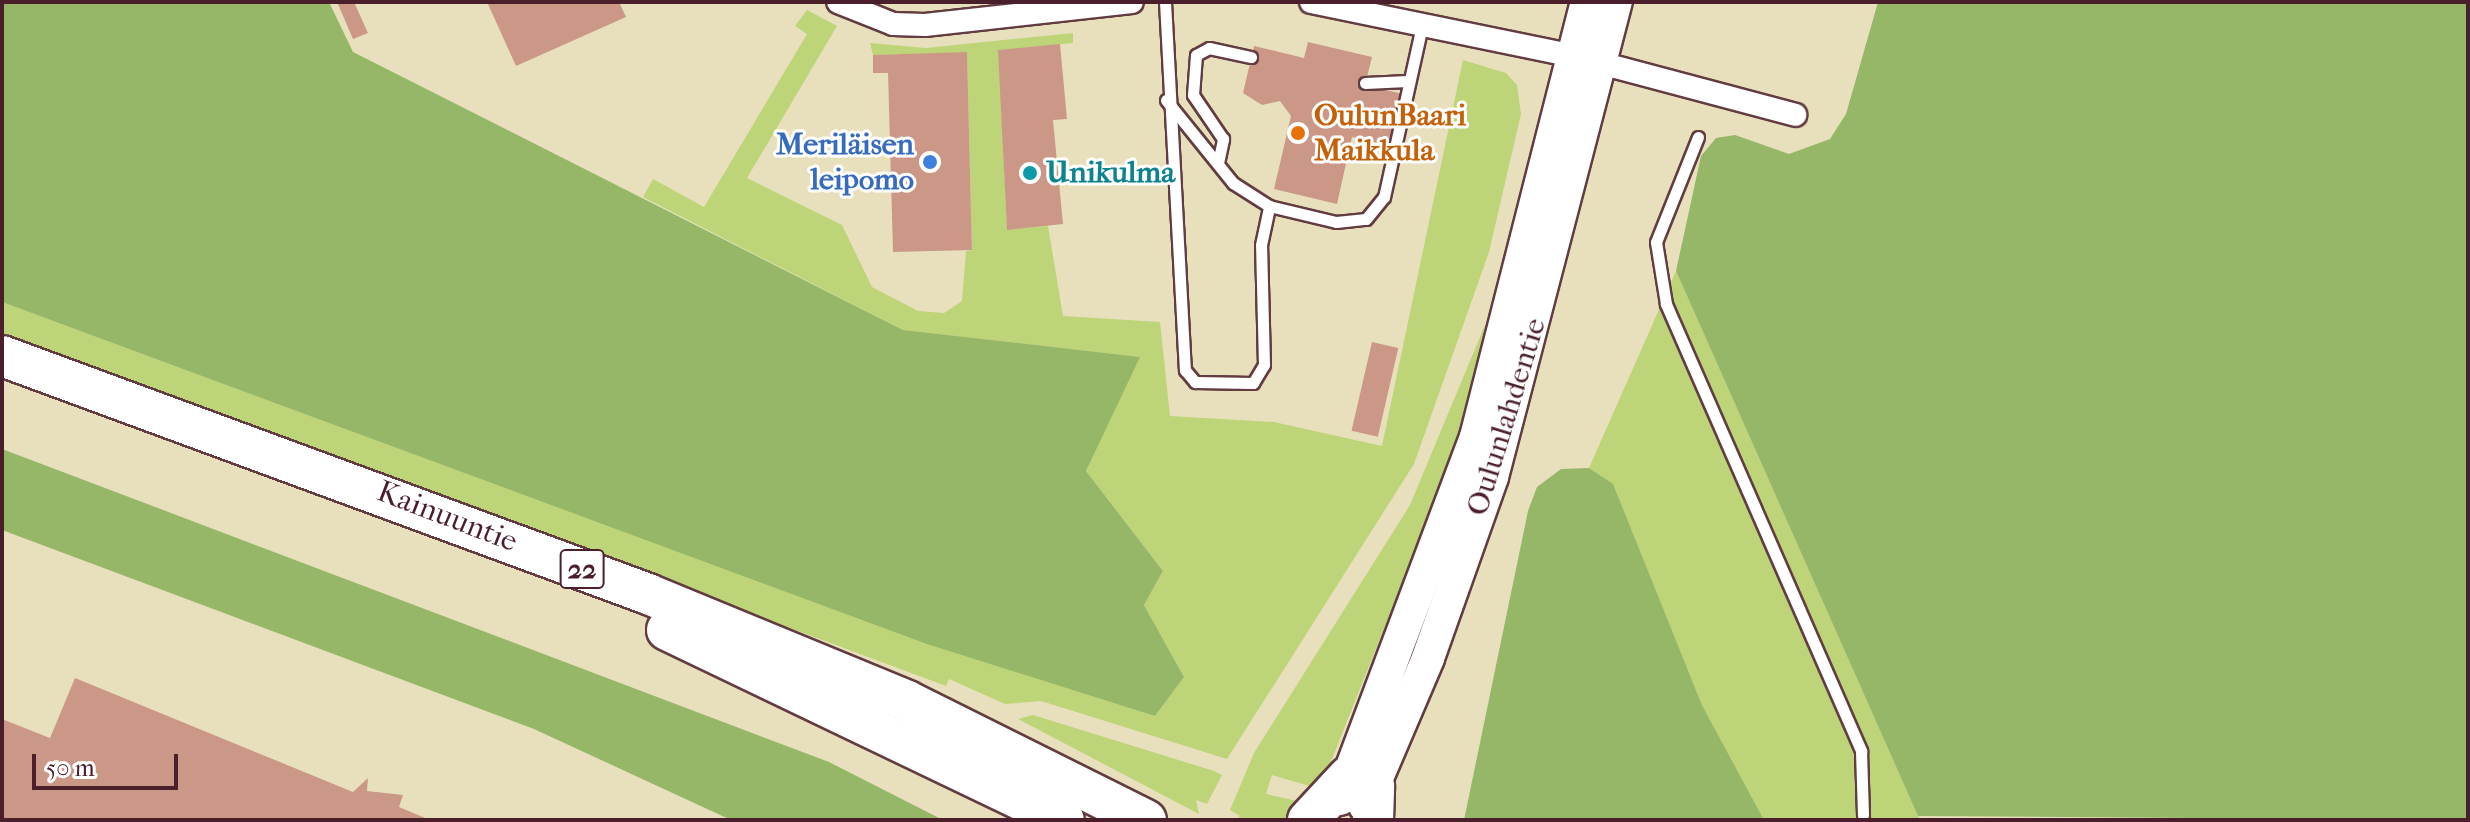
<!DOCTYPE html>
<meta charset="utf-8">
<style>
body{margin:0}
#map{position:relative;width:2470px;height:822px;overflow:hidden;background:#e8e0bc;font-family:"IM FELL French Canon",serif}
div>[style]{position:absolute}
.green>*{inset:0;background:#bed478}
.forest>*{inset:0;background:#96b668}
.building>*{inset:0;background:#cb9888;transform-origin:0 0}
.roads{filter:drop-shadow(2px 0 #623c41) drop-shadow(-2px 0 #623c41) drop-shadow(0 2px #623c41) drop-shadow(0 -2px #623c41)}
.lane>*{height:11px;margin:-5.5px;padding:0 5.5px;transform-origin:5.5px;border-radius:5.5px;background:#fff}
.street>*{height:22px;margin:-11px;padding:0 11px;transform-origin:11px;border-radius:11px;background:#fff}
.secondary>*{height:32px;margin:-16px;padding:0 16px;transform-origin:16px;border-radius:16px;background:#fff}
.highway>*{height:40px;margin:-20px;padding:0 20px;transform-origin:20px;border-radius:20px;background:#fff}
.dots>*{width:22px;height:22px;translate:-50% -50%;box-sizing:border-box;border:4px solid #fff;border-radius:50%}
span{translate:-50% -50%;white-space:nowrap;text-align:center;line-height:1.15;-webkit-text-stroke:6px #fff;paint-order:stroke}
.shield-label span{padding:2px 6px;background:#fff;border:2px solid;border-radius:6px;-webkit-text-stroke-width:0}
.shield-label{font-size:28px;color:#4a1f2b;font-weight:700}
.food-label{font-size:30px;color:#c56008;font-weight:700}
.left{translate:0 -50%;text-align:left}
.shop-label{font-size:30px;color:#366cbe;font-weight:700}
.right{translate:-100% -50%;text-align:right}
.culture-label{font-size:30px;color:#0d838f;font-weight:700}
.street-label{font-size:30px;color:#4a1f2b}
.frame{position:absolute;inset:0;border:4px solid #4a1f2b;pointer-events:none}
.scale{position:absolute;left:32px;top:754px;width:146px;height:36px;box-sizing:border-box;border:4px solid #4a1f2b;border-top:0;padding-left:10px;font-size:24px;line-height:28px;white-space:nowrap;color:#4a1f2b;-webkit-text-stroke:6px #fff;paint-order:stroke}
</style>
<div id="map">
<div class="green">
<i style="clip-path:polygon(807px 10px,837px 26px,747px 178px,842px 225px,872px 287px,918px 311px,944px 313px,962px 301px,966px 251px,972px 250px,967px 53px,873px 55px,870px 43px,926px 48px,1073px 33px,1073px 43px,999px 50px,1007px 229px,1048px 226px,1063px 316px,1160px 322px,1170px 416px,1274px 422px,1382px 446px,1463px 60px,1506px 73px,1517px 85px,1521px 114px,1489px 252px,1414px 464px,1227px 759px,1041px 701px,1005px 704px,949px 679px,946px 686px,2px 335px,2px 302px,653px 542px,1155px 716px,1184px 677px,1144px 605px,1163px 571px,1086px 471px,1139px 357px,903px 330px,643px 197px,653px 179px,704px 207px,807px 34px,795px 26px)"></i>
<i style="clip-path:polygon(1676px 271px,1918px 816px,1921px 820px,1764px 820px,1702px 705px,1613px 485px,1589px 468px)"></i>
<i style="clip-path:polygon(1485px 325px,1476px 398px,1326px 774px,1313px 787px,1272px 775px,1266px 794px,1306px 803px,1291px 820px,1235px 820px,1240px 816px,1230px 810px,1254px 753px,1410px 505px)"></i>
<i style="clip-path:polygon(1033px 715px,1214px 771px,1222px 775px,1207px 804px,1196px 800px,1199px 814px,1018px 719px)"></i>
</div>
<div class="forest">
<i style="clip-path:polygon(2px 2px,329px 2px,353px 52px,903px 330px,1140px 357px,1086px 471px,1163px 571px,1144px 605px,1184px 677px,1155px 716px,927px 644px,2px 302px)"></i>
<i style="clip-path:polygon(1878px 2px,2468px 2px,2468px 820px,1918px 816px,1676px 271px,1701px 156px,1716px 138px,1735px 135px,1789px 154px,1830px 139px,1846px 114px)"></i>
<i style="clip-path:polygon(2px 449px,829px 762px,943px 820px,731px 820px,534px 729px,2px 530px)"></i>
<i style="clip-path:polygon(1589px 468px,1613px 484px,1702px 705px,1764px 820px,1464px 820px,1528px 511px,1537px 487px,1561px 469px)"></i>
</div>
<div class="building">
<i style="clip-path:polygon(337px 2px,354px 2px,368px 33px,353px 39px)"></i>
<i style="clip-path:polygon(487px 2px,619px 2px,626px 17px,516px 66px)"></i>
<i style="clip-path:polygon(1308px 42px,1372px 57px,1365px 85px,1403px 94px,1391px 146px,1352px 137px,1337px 204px,1274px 189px,1291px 116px,1280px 101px,1262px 105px,1243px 93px,1254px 46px,1304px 58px)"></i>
<i style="clip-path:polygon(1060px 44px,1067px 119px,1053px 120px,1063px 224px,1007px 230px,998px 50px)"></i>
<i style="clip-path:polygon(967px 52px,972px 250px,893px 252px,888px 73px,873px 73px,873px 55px)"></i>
<i style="left:1372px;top:342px;width:27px;height:91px;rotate:13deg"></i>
<i style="clip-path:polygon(75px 678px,353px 792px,368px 778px,367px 791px,403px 795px,399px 807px,430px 820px,2px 820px,2px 719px,50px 738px)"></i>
</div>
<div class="roads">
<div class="lane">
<i style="left:1165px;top:2px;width:369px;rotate:86.9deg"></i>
<i style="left:1185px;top:370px;width:16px;rotate:50deg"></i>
<i style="left:1195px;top:382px;width:58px;rotate:1deg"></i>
<i style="left:1253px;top:383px;width:21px;rotate:-59deg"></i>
<i style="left:1264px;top:365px;width:120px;rotate:-91.4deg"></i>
<i style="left:1261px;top:245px;width:40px;rotate:-78deg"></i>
<i style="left:1365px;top:83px;width:42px;rotate:-2.7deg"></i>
<i style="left:1166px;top:100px;width:107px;rotate:51.1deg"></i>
<i style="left:1233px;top:183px;width:43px;rotate:32.6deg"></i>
<i style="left:1269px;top:206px;width:69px;rotate:13.4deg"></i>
<i style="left:1336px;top:222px;width:30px;rotate:-6deg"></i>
<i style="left:1366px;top:219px;width:28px;rotate:-51deg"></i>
<i style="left:1384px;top:197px;width:175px;rotate:-77.5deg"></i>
<i style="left:1698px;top:137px;width:113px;rotate:111.8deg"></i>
<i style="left:1656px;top:242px;width:63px;rotate:80.8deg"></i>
<i style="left:1666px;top:304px;width:488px;rotate:66.4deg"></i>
<i style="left:1861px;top:751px;width:64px;rotate:88.2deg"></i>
<i style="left:1218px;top:163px;width:25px;rotate:-78deg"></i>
<i style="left:1223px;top:139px;width:53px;rotate:-124.3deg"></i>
<i style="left:1193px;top:95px;width:40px;rotate:-85.7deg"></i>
<i style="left:1196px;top:55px;width:15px;rotate:-28deg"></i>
<i style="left:1209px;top:48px;width:43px;rotate:12.1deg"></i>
</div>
<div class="street">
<i style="left:838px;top:2px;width:59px;rotate:21.8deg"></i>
<i style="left:893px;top:24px;width:32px;rotate:2deg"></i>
<i style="left:925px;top:25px;width:208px;rotate:-6.3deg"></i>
<i style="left:1311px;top:2px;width:268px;rotate:11.6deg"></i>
<i style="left:1574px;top:56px;width:229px;rotate:14.9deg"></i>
</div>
<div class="secondary">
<i style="left:1340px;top:799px;width:387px;rotate:-69.4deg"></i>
<i style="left:1476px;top:437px;width:449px;rotate:-75.7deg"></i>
<i style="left:1365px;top:806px;width:161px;rotate:-66.9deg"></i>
<i style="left:1428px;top:658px;width:192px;rotate:-70.5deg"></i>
<i style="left:1492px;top:477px;width:491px;rotate:-75.4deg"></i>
</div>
<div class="highway">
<i style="left:2px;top:356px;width:688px;rotate:20.22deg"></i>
<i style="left:648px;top:594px;width:280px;rotate:22.4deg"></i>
<i style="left:907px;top:701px;width:267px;rotate:26.5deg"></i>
<i style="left:667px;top:630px;width:440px;rotate:25.6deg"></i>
<i style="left:1308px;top:820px;width:59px;rotate:-47.1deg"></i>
<i style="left:1373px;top:820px;width:34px;rotate:-88deg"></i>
</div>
</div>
<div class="dots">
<i style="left:1298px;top:133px;background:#e8710a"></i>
<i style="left:930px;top:162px;background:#3f7fe0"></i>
<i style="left:1030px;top:173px;background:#0f9aa8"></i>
</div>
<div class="shield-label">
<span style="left:582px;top:569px">22</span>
</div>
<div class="food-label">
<span class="left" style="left:1314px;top:133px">OulunBaari<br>Maikkula</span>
</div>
<div class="shop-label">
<span class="right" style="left:914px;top:162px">Meriläisen<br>leipomo</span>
</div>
<div class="culture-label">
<span class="left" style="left:1046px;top:173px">Unikulma</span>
</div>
<div class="street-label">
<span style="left:1507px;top:417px;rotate:-73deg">Oulunlahdentie</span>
<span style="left:447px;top:517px;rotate:21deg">Kainuuntie</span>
</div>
<div class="frame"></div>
<div class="scale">50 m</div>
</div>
